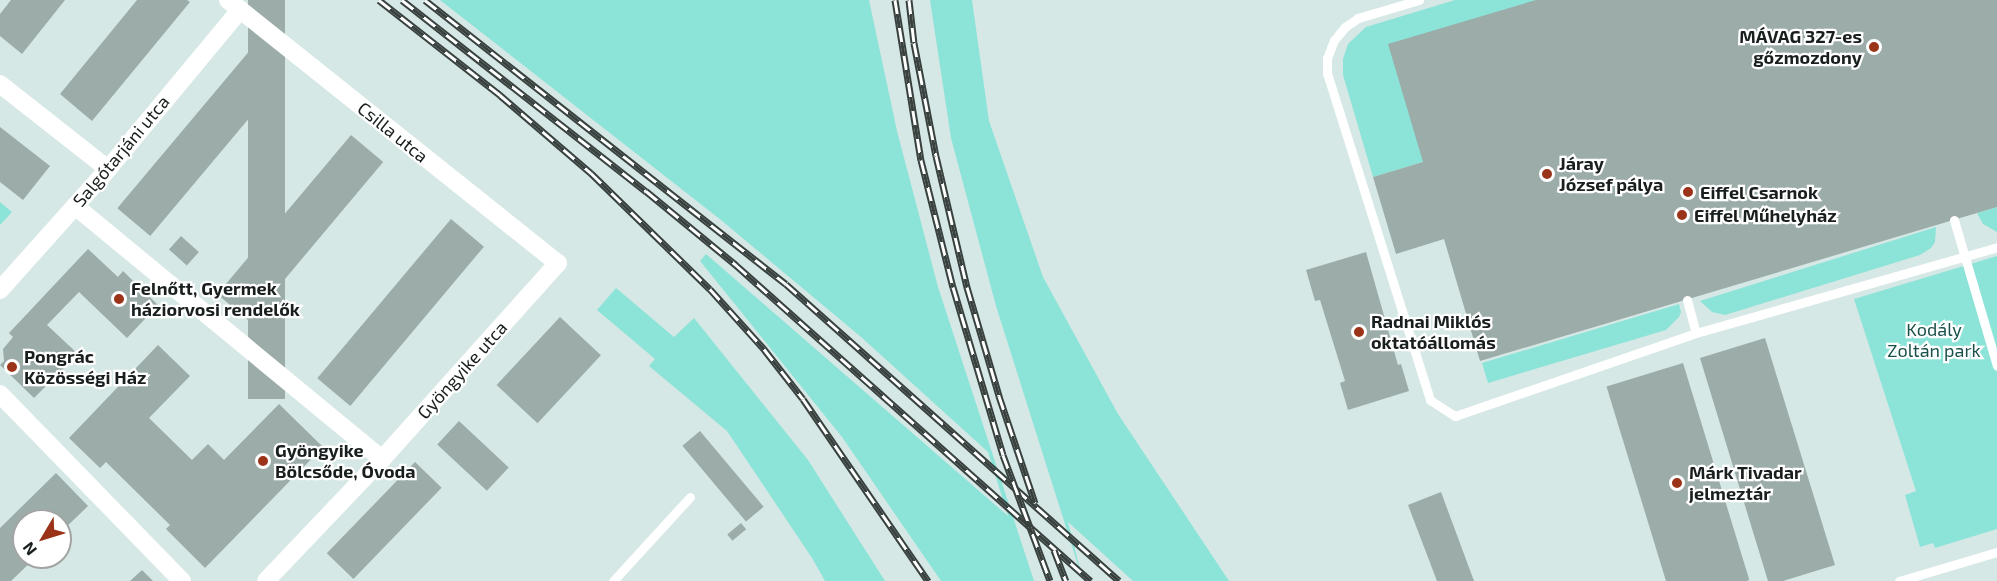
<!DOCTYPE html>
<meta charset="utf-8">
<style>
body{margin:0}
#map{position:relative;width:1997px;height:581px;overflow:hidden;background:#d6e8e5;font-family:"Exo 2",sans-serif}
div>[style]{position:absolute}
.green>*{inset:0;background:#8ce3d8}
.building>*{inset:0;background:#9baca9;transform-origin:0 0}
.service>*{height:9px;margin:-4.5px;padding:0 4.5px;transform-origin:4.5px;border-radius:4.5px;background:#fff}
.minor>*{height:18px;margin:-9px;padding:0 9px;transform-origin:9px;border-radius:9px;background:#fff}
.rail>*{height:7px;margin-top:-3.5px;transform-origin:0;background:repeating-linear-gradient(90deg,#fff 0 14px,#39413f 0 28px);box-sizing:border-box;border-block:2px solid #39413f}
.dots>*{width:16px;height:16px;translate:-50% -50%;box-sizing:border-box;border:3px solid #fff;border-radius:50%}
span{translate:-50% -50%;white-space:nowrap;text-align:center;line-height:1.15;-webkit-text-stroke:4.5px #fff;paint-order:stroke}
.poi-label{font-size:18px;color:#191f1e;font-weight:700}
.right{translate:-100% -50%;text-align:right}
.left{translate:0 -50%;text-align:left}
.street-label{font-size:18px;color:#191f1e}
.park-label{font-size:18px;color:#19504a}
.north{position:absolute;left:12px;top:509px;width:60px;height:60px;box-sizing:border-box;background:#fff;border:2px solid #a3a5a5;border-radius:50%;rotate:232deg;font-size:16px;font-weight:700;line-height:24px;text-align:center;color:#191f1e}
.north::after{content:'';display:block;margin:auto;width:21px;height:27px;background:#9a3317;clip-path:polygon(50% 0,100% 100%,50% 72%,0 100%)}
</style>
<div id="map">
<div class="green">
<i style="clip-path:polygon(440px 0,869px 0,897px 131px,938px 287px,1034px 581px,941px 581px,842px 437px,700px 261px,706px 254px,1008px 516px,988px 452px,861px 337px,721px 220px)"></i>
<i style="clip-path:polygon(930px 0,972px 0,989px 121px,1043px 277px,1118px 414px,1229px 581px,1133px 581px,1068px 522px,1083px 581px,996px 306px,951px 138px)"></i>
<i style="clip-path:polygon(1455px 0,1536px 0,1423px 162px,1373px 177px,1343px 75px,1343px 59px,1348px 44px,1366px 27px)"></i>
<i style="clip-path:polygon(0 202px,12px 212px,0 225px)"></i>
<i style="clip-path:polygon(1997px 207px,1997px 232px,1983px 224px,1977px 213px)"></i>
<i style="clip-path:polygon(1936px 227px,1935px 242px,1931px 248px,1920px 255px,1725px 315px,1712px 312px,1700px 301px)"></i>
<i style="clip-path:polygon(1997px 256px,1997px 529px,1935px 548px,1933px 543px,1920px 547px,1905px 495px,1916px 491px,1854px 299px)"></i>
<i style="clip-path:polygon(616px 288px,674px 337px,694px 318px,808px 460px,885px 581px,825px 581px,812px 558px,727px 431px,649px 366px,655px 359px,597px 310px)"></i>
<i style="clip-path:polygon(1679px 304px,1681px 312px,1679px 317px,1666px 330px,1488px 383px,1482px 363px)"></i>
</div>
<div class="building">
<i style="clip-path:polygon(11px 0,65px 0,22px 54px,0 36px,0 14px)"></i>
<i style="clip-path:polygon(137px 0,187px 0,190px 2px,92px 121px,60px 94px)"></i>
<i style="left:248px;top:0;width:37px;height:399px"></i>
<i style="clip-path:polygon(1536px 0,1997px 0,1997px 207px,1480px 361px,1444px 239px,1396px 254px,1373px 177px,1423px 162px,1388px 44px)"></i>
<i style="left:251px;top:49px;width:43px;height:208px;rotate:40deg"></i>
<i style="clip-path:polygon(0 127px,50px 166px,23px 200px,0 182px)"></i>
<i style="left:351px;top:135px;width:42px;height:208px;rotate:40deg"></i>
<i style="left:451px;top:219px;width:43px;height:208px;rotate:40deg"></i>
<i style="left:181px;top:236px;width:24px;height:18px;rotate:42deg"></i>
<i style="clip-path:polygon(88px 249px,118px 277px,123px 271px,158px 305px,127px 338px,79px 292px,47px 325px,78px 354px,34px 398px,0 365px,4px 361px,3px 349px,13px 337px,9px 333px)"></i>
<i style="clip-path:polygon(1366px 252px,1398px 365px,1401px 364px,1409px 391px,1348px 410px,1340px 383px,1345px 381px,1320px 300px,1315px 301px,1306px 270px)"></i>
<i style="left:560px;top:317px;width:56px;height:93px;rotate:43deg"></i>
<i style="clip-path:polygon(1765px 338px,1835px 565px,1783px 581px,1768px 581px,1700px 358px)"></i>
<i style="clip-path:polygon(158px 345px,190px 376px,149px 418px,192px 460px,208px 444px,224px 460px,279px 404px,323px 447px,205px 568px,166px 529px,170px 525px,106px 462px,100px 468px,69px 438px)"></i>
<i style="left:1683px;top:363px;width:227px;height:80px;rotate:73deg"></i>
<i style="left:459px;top:421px;width:68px;height:32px;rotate:43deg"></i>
<i style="left:700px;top:431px;width:99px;height:23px;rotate:50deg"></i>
<i style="left:415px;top:462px;width:37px;height:127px;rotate:44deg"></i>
<i style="clip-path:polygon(56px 473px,88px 506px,60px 533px,60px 521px,24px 521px,24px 557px,36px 557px,11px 581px,0 581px,0 528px)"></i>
<i style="clip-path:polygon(1441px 492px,1474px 581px,1437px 581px,1408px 505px)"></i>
<i style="left:741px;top:523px;width:8px;height:18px;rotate:50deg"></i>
<i style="clip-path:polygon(142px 570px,153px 581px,130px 581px)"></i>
</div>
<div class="service">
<i style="left:1419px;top:0;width:64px;rotate:163.6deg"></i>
<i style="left:1358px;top:18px;width:16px;rotate:145deg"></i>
<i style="left:1345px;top:27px;width:17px;rotate:130deg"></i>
<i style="left:1334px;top:40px;width:19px;rotate:111deg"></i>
<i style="left:1327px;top:58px;width:15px;rotate:90deg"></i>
<i style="left:1327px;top:73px;width:343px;rotate:72.5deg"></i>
<i style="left:1430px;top:400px;width:30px;rotate:33deg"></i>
<i style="left:1455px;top:416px;width:255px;rotate:-19deg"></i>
<i style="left:1696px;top:333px;width:313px;rotate:-15.9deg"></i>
<i style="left:1954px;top:220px;width:152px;rotate:73.6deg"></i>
<i style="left:1687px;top:300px;width:34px;rotate:75deg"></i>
<i style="left:613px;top:581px;width:114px;rotate:-47.5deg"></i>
<i style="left:1899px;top:581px;width:102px;rotate:-16.5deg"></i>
</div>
<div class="minor">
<i style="left:228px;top:0;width:422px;rotate:38.6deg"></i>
<i style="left:558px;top:263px;width:263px;rotate:131.9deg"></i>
<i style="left:382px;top:459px;width:168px;rotate:133.6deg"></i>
<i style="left:0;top:84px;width:137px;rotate:38.2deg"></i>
<i style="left:75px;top:206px;width:398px;rotate:39.5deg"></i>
<i style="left:0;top:290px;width:162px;rotate:-48.2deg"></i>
<i style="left:108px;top:169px;width:207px;rotate:-50.3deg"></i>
<i style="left:0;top:394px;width:261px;rotate:45.8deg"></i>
</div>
<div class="rail">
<i style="left:379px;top:0;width:154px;rotate:38.1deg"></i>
<i style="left:500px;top:95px;width:120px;rotate:40.6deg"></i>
<i style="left:591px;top:173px;width:166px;rotate:44.3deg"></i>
<i style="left:710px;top:289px;width:81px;rotate:48deg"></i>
<i style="left:764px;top:349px;width:63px;rotate:52deg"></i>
<i style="left:803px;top:399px;width:221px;rotate:55.5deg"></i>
<i style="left:402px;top:0;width:310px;rotate:38.1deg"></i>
<i style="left:646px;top:191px;width:117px;rotate:39.4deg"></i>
<i style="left:736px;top:265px;width:475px;rotate:41.7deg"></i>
<i style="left:425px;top:0;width:459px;rotate:38.2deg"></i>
<i style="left:786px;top:284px;width:446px;rotate:41.7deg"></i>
<i style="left:895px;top:0;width:162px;rotate:80.8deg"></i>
<i style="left:921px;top:160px;width:131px;rotate:75.9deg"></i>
<i style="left:953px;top:287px;width:175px;rotate:73.4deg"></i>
<i style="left:1003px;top:455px;width:134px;rotate:69.5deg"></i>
<i style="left:909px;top:0;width:43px;rotate:83.4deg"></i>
<i style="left:914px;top:43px;width:115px;rotate:79deg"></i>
<i style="left:936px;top:156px;width:135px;rotate:76.7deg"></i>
<i style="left:967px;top:287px;width:114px;rotate:73.6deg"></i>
<i style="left:999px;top:396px;width:113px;rotate:71.4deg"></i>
<i style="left:1054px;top:550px;width:33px;rotate:69deg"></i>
</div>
<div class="dots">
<i style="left:1874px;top:47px;background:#9a3317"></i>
<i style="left:1547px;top:174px;background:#9a3317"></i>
<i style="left:1688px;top:192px;background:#9a3317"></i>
<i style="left:1682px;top:215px;background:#9a3317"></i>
<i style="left:119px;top:299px;background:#9a3317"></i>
<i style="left:1359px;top:332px;background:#9a3317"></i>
<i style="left:12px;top:367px;background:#9a3317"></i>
<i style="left:263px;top:461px;background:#9a3317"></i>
<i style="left:1677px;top:483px;background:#9a3317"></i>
</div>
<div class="poi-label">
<span class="right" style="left:1862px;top:47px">MÁVAG 327-es<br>gőzmozdony</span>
<span class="left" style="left:1559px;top:174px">Járay<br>József pálya</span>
<span class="left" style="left:1700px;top:192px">Eiffel Csarnok</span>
<span class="left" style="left:1694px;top:215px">Eiffel Műhelyház</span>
<span class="left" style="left:131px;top:299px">Felnőtt, Gyermek<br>háziorvosi rendelők</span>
<span class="left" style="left:1371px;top:332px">Radnai Miklós<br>oktatóállomás</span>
<span class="left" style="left:24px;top:367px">Pongrác<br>Közösségi Ház</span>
<span class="left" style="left:275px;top:461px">Gyöngyike<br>Bölcsőde, Óvoda</span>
<span class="left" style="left:1689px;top:483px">Márk Tivadar<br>jelmeztár</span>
</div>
<div class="street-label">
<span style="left:393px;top:132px;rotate:39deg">Csilla utca</span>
<span style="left:121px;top:151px;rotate:-50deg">Salgótarjáni utca</span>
<span style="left:462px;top:370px;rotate:-48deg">Gyöngyike utca</span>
</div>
<div class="park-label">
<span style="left:1934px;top:340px">Kodály<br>Zoltán park</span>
</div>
<div class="north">N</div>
</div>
